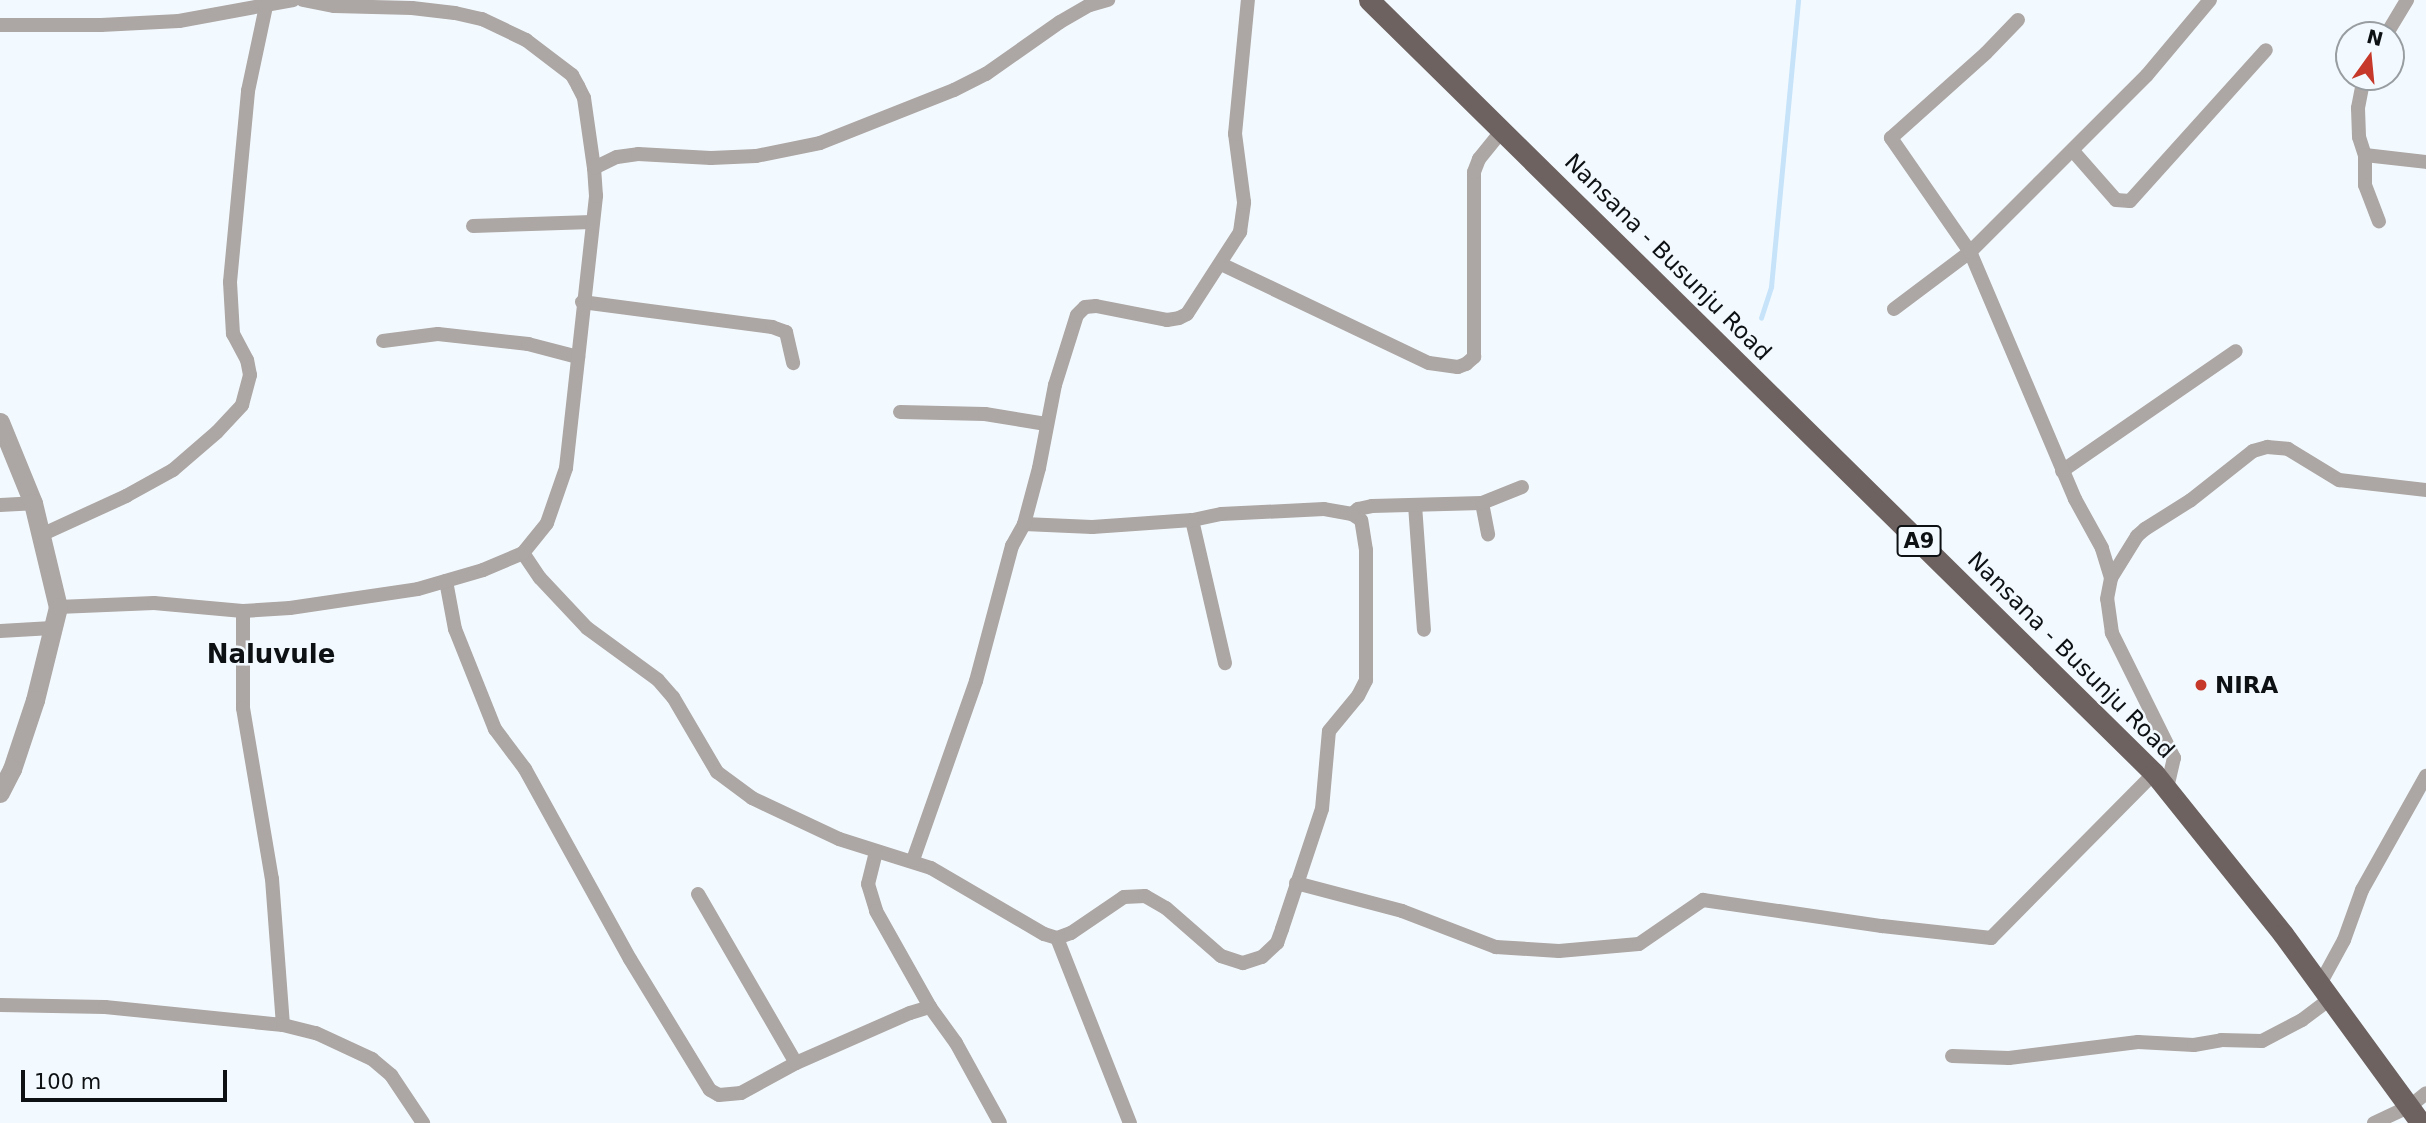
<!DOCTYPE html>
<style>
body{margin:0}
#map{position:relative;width:2426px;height:1123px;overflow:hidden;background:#f3faff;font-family:"DejaVu Sans",sans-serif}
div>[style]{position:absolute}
.stream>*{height:4.5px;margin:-2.25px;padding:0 2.25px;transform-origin:2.25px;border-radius:2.25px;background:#c6e3f9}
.minor>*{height:14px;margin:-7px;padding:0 7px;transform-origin:7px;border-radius:7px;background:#aca6a4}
.tertiary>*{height:19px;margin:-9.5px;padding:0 9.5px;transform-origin:9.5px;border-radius:9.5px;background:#aca6a4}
.primary>*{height:21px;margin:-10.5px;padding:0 10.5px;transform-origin:10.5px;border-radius:10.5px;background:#6d6260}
.dots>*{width:19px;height:19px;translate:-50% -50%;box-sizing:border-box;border:4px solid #f3faff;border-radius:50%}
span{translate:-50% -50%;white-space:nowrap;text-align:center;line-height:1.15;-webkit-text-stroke:5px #f3faff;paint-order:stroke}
.shield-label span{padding:2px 5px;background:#f3faff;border:2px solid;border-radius:5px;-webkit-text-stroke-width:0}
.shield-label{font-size:21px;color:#0d1114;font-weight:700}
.street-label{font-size:23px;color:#0d1114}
.poi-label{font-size:23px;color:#0d1114;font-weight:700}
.left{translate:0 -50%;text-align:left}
.quarter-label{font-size:26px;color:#0d1114;font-weight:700}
.north{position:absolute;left:2335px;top:21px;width:70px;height:70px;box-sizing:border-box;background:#f3faff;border:2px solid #979da1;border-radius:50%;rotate:15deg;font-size:19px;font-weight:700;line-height:28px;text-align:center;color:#0d1114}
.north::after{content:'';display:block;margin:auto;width:24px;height:32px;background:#c6392a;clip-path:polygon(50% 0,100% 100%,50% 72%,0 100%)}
.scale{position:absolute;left:21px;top:1070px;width:206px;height:32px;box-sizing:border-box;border:4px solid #0d1114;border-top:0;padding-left:9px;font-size:21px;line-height:24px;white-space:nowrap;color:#0d1114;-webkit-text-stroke:5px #f3faff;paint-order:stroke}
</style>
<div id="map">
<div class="stream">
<i style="left:1761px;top:318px;width:33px;rotate:-72deg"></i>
<i style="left:1771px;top:287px;width:288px;rotate:-84.6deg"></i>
</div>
<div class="minor">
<i style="left:303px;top:0;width:32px;rotate:11deg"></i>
<i style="left:334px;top:6px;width:78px;rotate:1.5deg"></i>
<i style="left:412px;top:8px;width:43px;rotate:6.6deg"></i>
<i style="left:455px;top:13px;width:28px;rotate:13deg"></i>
<i style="left:482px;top:19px;width:49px;rotate:25.5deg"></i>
<i style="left:526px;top:40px;width:58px;rotate:37.3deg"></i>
<i style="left:572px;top:75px;width:13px;rotate:61deg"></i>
<i style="left:578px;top:86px;width:13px;rotate:63deg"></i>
<i style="left:584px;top:98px;width:71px;rotate:81.9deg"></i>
<i style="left:0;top:25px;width:101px"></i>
<i style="left:101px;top:25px;width:78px;rotate:-2.9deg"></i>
<i style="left:179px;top:21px;width:116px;rotate:-10.4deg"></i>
<i style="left:2386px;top:35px;width:41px;rotate:-59deg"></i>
<i style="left:2364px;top:77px;width:32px;rotate:101deg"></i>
<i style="left:2358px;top:108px;width:29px;rotate:88deg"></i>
<i style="left:2359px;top:137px;width:19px;rotate:72deg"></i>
<i style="left:2365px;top:155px;width:61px;rotate:6.5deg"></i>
<i style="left:2073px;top:151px;width:65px;rotate:48.7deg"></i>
<i style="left:2116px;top:200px;width:14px;rotate:4deg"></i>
<i style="left:2130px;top:201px;width:203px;rotate:-48deg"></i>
<i style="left:2365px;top:155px;width:30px;rotate:90deg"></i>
<i style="left:2365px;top:185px;width:39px;rotate:69deg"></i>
<i style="left:473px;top:226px;width:119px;rotate:-1.9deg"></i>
<i style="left:1221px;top:264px;width:230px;rotate:25.5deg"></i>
<i style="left:1429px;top:363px;width:29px;rotate:8deg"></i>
<i style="left:1458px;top:367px;width:9px;rotate:-21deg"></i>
<i style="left:1466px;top:364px;width:11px;rotate:-41deg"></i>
<i style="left:1474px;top:357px;width:185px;rotate:-90deg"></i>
<i style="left:1474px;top:172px;width:14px;rotate:-69deg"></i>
<i style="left:1479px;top:159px;width:36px;rotate:-51deg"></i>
<i style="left:582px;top:302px;width:192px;rotate:7.5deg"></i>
<i style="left:772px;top:327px;width:15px;rotate:20deg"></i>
<i style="left:786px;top:332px;width:32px;rotate:77deg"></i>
<i style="left:1894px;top:309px;width:95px;rotate:-36.9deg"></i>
<i style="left:1970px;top:252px;width:139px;rotate:-124.7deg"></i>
<i style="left:1891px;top:138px;width:127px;rotate:-41.8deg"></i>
<i style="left:1986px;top:53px;width:46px;rotate:-45.9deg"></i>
<i style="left:383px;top:341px;width:55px;rotate:-7.3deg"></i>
<i style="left:438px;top:334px;width:91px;rotate:6.3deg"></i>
<i style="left:528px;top:344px;width:52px;rotate:14.6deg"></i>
<i style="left:900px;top:412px;width:85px;rotate:1.3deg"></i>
<i style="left:985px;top:414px;width:62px;rotate:9.3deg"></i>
<i style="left:2062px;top:471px;width:211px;rotate:-34.6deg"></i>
<i style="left:1482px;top:503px;width:32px;rotate:79deg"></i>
<i style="left:0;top:505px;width:33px;rotate:-3deg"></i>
<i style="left:1415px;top:505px;width:125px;rotate:85.9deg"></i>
<i style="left:1352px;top:514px;width:8px;rotate:-40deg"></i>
<i style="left:1358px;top:509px;width:14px;rotate:-12deg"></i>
<i style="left:1372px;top:506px;width:110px;rotate:-1.6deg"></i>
<i style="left:1482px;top:503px;width:43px;rotate:-21.8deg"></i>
<i style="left:1192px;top:520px;width:147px;rotate:77deg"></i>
<i style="left:41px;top:535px;width:94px;rotate:-24.6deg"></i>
<i style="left:126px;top:496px;width:54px;rotate:-29deg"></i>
<i style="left:173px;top:470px;width:58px;rotate:-40.8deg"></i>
<i style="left:217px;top:432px;width:37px;rotate:-47deg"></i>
<i style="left:242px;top:405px;width:31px;rotate:-75deg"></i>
<i style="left:250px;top:375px;width:15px;rotate:-101deg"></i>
<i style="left:247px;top:360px;width:30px;rotate:-118deg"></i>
<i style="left:233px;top:334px;width:52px;rotate:-93.3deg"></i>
<i style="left:230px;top:282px;width:192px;rotate:-84.6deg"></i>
<i style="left:248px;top:91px;width:87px;rotate:-78deg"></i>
<i style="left:523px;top:553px;width:30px;rotate:56deg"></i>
<i style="left:540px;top:578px;width:69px;rotate:46.8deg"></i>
<i style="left:587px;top:628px;width:88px;rotate:36.2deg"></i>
<i style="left:658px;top:680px;width:23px;rotate:49deg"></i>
<i style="left:673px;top:697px;width:87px;rotate:59.6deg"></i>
<i style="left:717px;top:772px;width:44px;rotate:36.6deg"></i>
<i style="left:752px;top:798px;width:96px;rotate:25.2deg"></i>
<i style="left:839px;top:839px;width:96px;rotate:17.5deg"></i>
<i style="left:931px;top:868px;width:131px;rotate:30.3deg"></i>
<i style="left:1044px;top:934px;width:14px;rotate:17deg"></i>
<i style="left:1057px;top:938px;width:15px;rotate:-20deg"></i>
<i style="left:1071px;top:933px;width:64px;rotate:-34.2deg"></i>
<i style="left:1124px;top:897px;width:21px;rotate:-3deg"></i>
<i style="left:1145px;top:896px;width:24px;rotate:30deg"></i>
<i style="left:1166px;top:908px;width:73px;rotate:41.1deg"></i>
<i style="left:1221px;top:956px;width:23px;rotate:18deg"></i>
<i style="left:1243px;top:963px;width:20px;rotate:-18deg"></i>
<i style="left:1262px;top:957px;width:21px;rotate:-43deg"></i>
<i style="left:1277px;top:943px;width:15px;rotate:-70deg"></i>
<i style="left:1282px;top:929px;width:126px;rotate:-71.6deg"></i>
<i style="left:1322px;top:809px;width:78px;rotate:-84.9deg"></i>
<i style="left:1329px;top:731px;width:45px;rotate:-50.4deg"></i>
<i style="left:1358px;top:696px;width:18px;rotate:-63deg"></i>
<i style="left:1366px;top:680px;width:130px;rotate:-90deg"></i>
<i style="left:1366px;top:550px;width:30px;rotate:-99deg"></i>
<i style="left:1361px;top:520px;width:11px;rotate:-146deg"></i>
<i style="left:1352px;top:514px;width:28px;rotate:-170deg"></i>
<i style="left:1324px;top:509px;width:103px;rotate:177.2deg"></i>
<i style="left:1221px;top:514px;width:30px;rotate:168deg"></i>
<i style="left:1192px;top:520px;width:100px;rotate:176deg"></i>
<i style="left:1092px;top:527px;width:68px;rotate:-177.5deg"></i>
<i style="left:2111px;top:578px;width:49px;rotate:-58.2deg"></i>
<i style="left:2137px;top:536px;width:11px;rotate:-41deg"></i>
<i style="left:2145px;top:529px;width:54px;rotate:-32.2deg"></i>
<i style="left:2191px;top:500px;width:79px;rotate:-38.3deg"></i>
<i style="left:2253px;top:451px;width:15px;rotate:-16deg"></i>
<i style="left:2267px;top:447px;width:21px;rotate:5deg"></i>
<i style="left:2288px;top:449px;width:60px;rotate:31.3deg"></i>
<i style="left:2339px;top:480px;width:88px;rotate:6.6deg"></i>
<i style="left:446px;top:581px;width:49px;rotate:79.4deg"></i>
<i style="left:455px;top:629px;width:108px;rotate:68.2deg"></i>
<i style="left:495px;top:729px;width:50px;rotate:53.1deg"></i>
<i style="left:525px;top:769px;width:217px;rotate:61.1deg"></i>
<i style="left:630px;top:959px;width:153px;rotate:58.6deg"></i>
<i style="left:710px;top:1090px;width:10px;rotate:29deg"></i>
<i style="left:719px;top:1095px;width:22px;rotate:-5deg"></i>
<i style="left:741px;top:1093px;width:63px;rotate:-28.6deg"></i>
<i style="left:796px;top:1063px;width:124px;rotate:-23.7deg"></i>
<i style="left:910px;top:1013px;width:21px;rotate:-17deg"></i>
<i style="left:930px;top:1007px;width:44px;rotate:54.2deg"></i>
<i style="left:956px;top:1043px;width:91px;rotate:61.2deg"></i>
<i style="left:58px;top:607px;width:96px;rotate:-2.4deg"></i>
<i style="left:154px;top:603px;width:89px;rotate:5.1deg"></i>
<i style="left:243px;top:611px;width:47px;rotate:-3.7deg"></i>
<i style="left:290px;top:608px;width:129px;rotate:-8.4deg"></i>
<i style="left:418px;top:589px;width:68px;rotate:-16.3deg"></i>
<i style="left:483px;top:570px;width:43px;rotate:-23deg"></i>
<i style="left:523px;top:553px;width:38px;rotate:-51deg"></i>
<i style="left:547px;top:523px;width:58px;rotate:-70.9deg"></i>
<i style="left:566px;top:468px;width:274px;rotate:-83.7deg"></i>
<i style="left:596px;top:196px;width:28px;rotate:-94deg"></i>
<i style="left:594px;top:168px;width:25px;rotate:-26deg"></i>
<i style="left:617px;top:157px;width:21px;rotate:-8deg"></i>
<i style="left:638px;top:154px;width:73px;rotate:3.1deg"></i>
<i style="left:711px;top:158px;width:45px;rotate:-2.5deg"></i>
<i style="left:756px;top:156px;width:65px;rotate:-11.5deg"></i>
<i style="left:820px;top:143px;width:144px;rotate:-21.6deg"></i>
<i style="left:954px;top:90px;width:36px;rotate:-27deg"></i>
<i style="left:986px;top:74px;width:90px;rotate:-35.1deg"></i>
<i style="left:1060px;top:22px;width:34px;rotate:-30deg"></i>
<i style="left:1090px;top:5px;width:19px;rotate:-16deg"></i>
<i style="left:243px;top:611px;width:97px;rotate:90deg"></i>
<i style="left:243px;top:708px;width:173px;rotate:80.4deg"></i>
<i style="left:272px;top:879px;width:146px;rotate:85.7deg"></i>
<i style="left:0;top:631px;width:52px;rotate:-3.3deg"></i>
<i style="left:2167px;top:788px;width:31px;rotate:-77deg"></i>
<i style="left:2174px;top:758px;width:140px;rotate:-116.4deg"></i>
<i style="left:2112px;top:633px;width:34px;rotate:-98deg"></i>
<i style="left:2107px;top:599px;width:21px;rotate:-79deg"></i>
<i style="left:2111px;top:578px;width:31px;rotate:-107deg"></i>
<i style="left:2102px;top:548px;width:56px;rotate:-118.9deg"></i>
<i style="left:2075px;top:499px;width:268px;rotate:-113deg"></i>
<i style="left:1970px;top:252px;width:250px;rotate:-45deg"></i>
<i style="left:2147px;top:75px;width:98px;rotate:-50deg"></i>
<i style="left:876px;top:852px;width:33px;rotate:104deg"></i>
<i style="left:868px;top:884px;width:28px;rotate:73deg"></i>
<i style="left:876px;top:911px;width:110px;rotate:60.6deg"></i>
<i style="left:913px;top:860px;width:190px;rotate:-70.6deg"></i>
<i style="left:976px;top:681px;width:140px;rotate:-75.1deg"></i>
<i style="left:1012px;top:546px;width:25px;rotate:-61deg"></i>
<i style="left:1024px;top:524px;width:58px;rotate:-75deg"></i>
<i style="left:1039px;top:468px;width:85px;rotate:-79.1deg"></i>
<i style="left:1055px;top:385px;width:73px;rotate:-72.6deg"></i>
<i style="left:1077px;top:315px;width:11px;rotate:-45deg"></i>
<i style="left:1085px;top:307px;width:11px;rotate:-5deg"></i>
<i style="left:1096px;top:306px;width:72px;rotate:11.2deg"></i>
<i style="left:1167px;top:320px;width:12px;rotate:-9deg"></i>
<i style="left:1179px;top:318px;width:9px;rotate:-27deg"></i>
<i style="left:1187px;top:314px;width:98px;rotate:-57.1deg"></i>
<i style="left:1240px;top:232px;width:30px;rotate:-82deg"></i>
<i style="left:1244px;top:202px;width:69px;rotate:-97.5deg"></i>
<i style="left:1235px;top:134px;width:135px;rotate:-84.5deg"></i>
<i style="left:1296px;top:883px;width:110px;rotate:14.8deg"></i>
<i style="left:1402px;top:911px;width:101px;rotate:21deg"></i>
<i style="left:1496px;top:947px;width:63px;rotate:3.6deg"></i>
<i style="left:1559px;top:951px;width:80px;rotate:-5deg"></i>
<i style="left:1639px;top:944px;width:78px;rotate:-34.5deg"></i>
<i style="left:1703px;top:900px;width:181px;rotate:8.3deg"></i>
<i style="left:1882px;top:926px;width:110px;rotate:6.3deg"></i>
<i style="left:1991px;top:938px;width:232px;rotate:-45.3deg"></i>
<i style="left:698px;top:894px;width:195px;rotate:59.9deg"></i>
<i style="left:1057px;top:938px;width:199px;rotate:68.5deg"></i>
<i style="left:2320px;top:984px;width:50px;rotate:-61.4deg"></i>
<i style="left:2344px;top:940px;width:53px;rotate:-70.2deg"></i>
<i style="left:2362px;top:890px;width:131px;rotate:-60.7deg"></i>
<i style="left:0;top:1005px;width:105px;rotate:1.1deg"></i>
<i style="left:105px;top:1007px;width:179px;rotate:5.8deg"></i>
<i style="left:283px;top:1025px;width:34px;rotate:14deg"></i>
<i style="left:316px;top:1033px;width:62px;rotate:24.9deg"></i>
<i style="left:372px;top:1059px;width:25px;rotate:40deg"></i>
<i style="left:391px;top:1075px;width:58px;rotate:56.3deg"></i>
<i style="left:1952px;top:1056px;width:57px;rotate:2deg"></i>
<i style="left:2009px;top:1058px;width:130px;rotate:-7.1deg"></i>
<i style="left:2138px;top:1042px;width:56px;rotate:3.1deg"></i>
<i style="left:2194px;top:1045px;width:27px;rotate:-10deg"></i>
<i style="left:2221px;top:1040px;width:41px;rotate:1.4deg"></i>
<i style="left:2262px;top:1041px;width:45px;rotate:-27.7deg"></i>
<i style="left:2302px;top:1020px;width:36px;rotate:-37deg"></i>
<i style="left:2374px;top:1123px;width:38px;rotate:-25deg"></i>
<i style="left:2409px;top:1107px;width:22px;rotate:-39deg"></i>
</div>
<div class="tertiary">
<i style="left:0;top:422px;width:87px;rotate:67.8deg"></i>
<i style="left:33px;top:503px;width:107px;rotate:76.5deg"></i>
<i style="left:58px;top:607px;width:96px;rotate:103.9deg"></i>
<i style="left:35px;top:700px;width:73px;rotate:108.4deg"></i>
<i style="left:12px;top:769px;width:27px;rotate:117deg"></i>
</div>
<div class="primary">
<i style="left:1369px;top:0;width:1102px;rotate:44.56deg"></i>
<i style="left:2154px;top:773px;width:206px;rotate:51.3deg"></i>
<i style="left:2283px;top:934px;width:234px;rotate:53.9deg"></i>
</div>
<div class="dots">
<i style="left:2201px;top:685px;background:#c6392a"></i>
</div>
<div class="shield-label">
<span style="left:1919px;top:541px">A9</span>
</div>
<div class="street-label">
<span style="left:1668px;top:257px;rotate:45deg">Nansana - Busunju Road</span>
<span style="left:2071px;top:655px;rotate:45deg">Nansana - Busunju Road</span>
</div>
<div class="poi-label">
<span class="left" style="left:2215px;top:685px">NIRA</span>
</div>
<div class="quarter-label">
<span style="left:271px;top:655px">Naluvule</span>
</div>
<div class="north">N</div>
<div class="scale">100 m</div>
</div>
